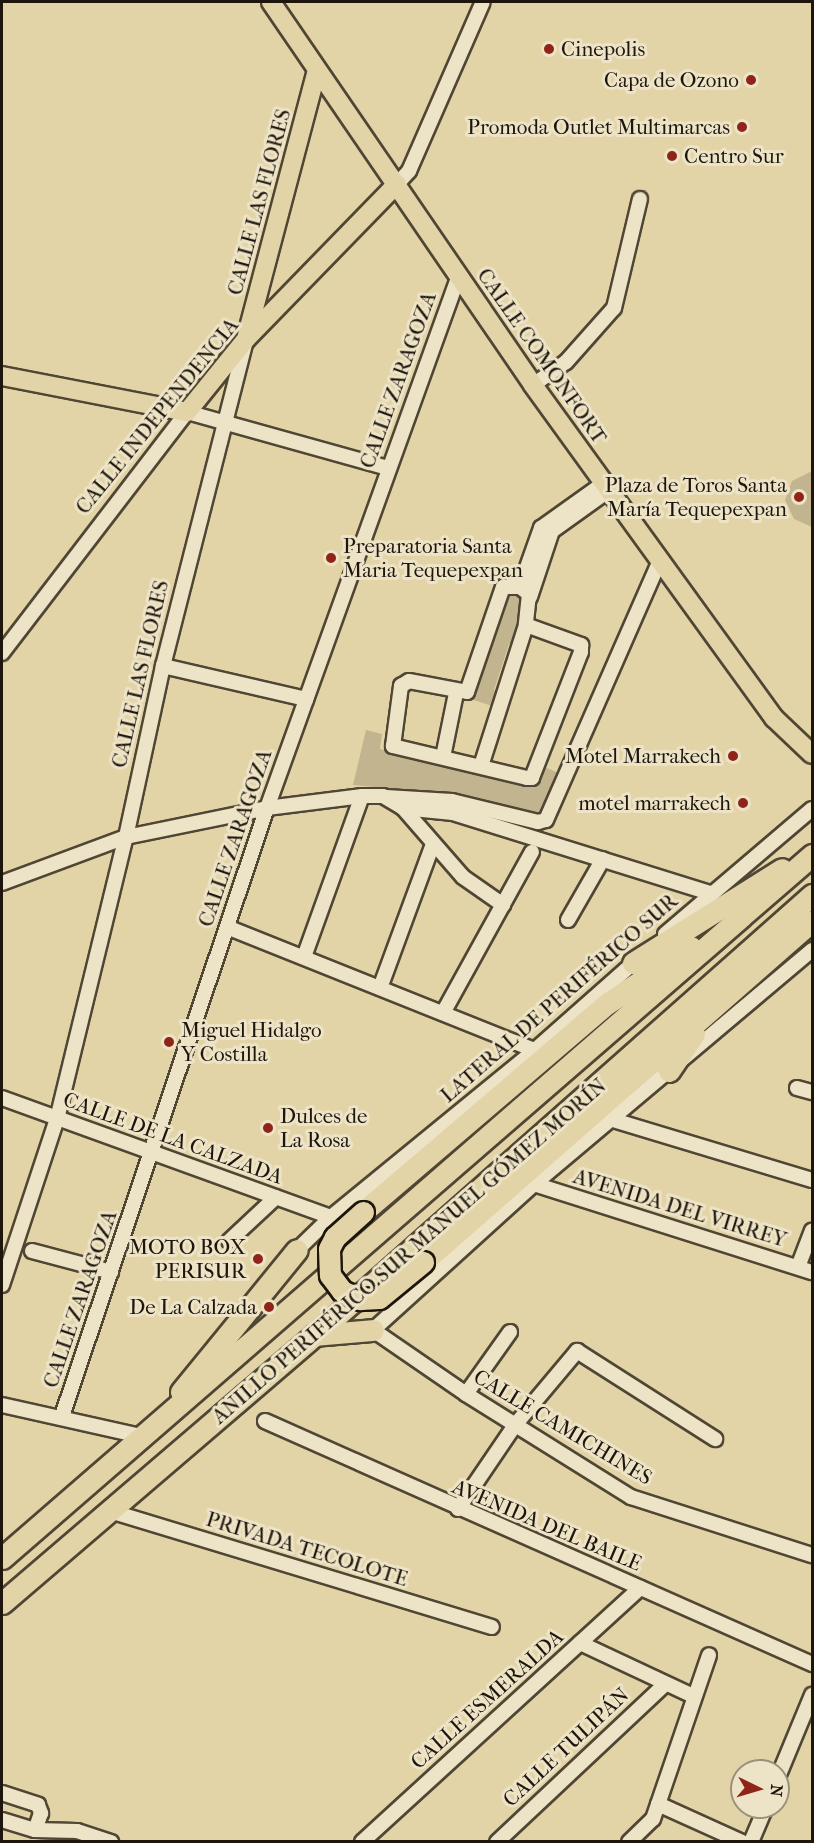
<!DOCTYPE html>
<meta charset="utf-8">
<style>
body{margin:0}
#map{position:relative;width:814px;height:1843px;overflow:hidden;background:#e3d4a8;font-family:"IM FELL French Canon",serif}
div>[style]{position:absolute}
.green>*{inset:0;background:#c2b48e}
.roads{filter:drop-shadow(2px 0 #4f4634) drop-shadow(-2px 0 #4f4634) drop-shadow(0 2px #4f4634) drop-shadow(0 -2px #4f4634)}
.minor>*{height:14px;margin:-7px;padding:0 7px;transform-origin:7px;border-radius:7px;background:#ede3c6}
.major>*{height:18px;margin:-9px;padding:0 9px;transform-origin:9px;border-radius:9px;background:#e3d4a8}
.highway>*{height:21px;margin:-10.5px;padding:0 10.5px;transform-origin:10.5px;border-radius:10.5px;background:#e3d4a8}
.bridges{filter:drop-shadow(2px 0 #1e160d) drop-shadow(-2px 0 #1e160d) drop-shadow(0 2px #1e160d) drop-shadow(0 -2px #1e160d)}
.highway-bridge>*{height:21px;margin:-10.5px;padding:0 10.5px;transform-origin:10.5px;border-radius:10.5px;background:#e3d4a8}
.dots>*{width:16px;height:16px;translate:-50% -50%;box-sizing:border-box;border:3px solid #ede3c6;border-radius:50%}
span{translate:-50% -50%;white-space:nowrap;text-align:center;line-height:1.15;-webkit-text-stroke:6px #ede3c6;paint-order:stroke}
.poi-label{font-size:21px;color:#1e160d}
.left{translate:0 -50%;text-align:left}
.right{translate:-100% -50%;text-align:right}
.street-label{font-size:21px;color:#1e160d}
.frame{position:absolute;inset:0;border:3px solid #1e160d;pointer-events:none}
.north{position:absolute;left:730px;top:1759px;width:60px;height:60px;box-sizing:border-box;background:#ede3c6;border:2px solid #9a917c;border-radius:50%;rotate:95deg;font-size:16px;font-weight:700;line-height:24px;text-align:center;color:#1e160d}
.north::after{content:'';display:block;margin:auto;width:21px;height:27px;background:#8f2418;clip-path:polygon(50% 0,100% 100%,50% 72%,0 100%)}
</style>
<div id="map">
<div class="green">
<i style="clip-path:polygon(812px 471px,812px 527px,794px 519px,785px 500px,792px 481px)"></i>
<i style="clip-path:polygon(521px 592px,520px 630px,515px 645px,509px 644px,494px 690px,500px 692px,495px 707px,468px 698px,502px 593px)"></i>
<i style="clip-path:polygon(366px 730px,382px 734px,380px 749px,535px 784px,542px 766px,561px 774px,543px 814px,538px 817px,446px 794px,353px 785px)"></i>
</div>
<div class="roads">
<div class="minor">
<i style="left:397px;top:184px;width:18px;rotate:-47deg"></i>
<i style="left:409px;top:171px;width:184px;rotate:-66.4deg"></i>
<i style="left:533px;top:385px;width:40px;rotate:-34.9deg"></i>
<i style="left:566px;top:362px;width:72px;rotate:-48.4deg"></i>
<i style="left:614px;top:308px;width:112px;rotate:-76.6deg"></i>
<i style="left:520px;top:587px;width:63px;rotate:-70.4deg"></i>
<i style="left:541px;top:528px;width:77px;rotate:-35.5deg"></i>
<i style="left:530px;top:597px;width:70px;rotate:-71.6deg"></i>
<i style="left:552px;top:531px;width:60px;rotate:-35.5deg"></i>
<i style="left:2px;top:653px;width:304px;rotate:-52.5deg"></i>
<i style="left:187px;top:412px;width:209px;rotate:15.6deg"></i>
<i style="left:163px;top:666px;width:147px;rotate:13deg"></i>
<i style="left:443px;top:757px;width:65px;rotate:-78.5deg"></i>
<i style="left:481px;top:766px;width:148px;rotate:-72.3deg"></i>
<i style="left:526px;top:625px;width:59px;rotate:20deg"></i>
<i style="left:581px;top:645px;width:7px;rotate:90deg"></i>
<i style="left:581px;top:652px;width:135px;rotate:111.3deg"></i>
<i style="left:532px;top:778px;width:5px;rotate:180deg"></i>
<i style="left:527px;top:778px;width:138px;rotate:-166.6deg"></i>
<i style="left:393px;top:746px;width:61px;rotate:-82.4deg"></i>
<i style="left:401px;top:686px;width:9px;rotate:-32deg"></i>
<i style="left:409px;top:681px;width:59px;rotate:10.7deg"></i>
<i style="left:467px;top:692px;width:111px;rotate:-71.1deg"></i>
<i style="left:503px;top:587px;width:17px"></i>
<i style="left:520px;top:587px;width:11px;rotate:38deg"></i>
<i style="left:529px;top:594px;width:31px;rotate:96deg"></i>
<i style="left:386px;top:797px;width:66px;rotate:3.5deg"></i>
<i style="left:452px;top:801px;width:89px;rotate:13.7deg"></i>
<i style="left:538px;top:822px;width:8px;rotate:-14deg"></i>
<i style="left:546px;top:820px;width:284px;rotate:-66.3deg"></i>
<i style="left:403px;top:808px;width:91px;rotate:49deg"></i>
<i style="left:463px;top:877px;width:49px;rotate:35deg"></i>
<i style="left:2px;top:883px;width:132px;rotate:-20.4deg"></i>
<i style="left:126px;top:837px;width:144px;rotate:-11.6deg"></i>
<i style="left:267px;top:808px;width:96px;rotate:-7.2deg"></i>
<i style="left:362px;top:796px;width:21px"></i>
<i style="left:383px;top:796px;width:23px;rotate:31deg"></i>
<i style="left:403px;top:808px;width:50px;rotate:5.7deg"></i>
<i style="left:453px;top:813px;width:269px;rotate:17.3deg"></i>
<i style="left:568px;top:920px;width:70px;rotate:-60.2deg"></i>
<i style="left:227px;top:927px;width:332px;rotate:21.8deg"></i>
<i style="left:665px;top:934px;width:193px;rotate:-40.4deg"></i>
<i style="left:812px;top:950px;width:363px;rotate:139.9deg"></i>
<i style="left:534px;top:1184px;width:217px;rotate:137.8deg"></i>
<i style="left:373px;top:1330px;width:113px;rotate:34.5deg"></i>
<i style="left:466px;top:1394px;width:195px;rotate:32deg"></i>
<i style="left:631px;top:1497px;width:190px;rotate:17.8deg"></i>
<i style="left:304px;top:957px;width:171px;rotate:-70.2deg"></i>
<i style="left:380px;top:988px;width:153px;rotate:-69.8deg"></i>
<i style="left:443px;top:1013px;width:184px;rotate:-61.1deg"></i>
<i style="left:797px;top:1088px;width:16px;rotate:15deg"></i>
<i style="left:2px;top:1098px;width:350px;rotate:19.9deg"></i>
<i style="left:610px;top:1119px;width:211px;rotate:16.8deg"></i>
<i style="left:534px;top:1184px;width:292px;rotate:17.6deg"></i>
<i style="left:229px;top:1241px;width:64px;rotate:-43.1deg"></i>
<i style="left:297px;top:1250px;width:47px;rotate:-44.1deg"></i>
<i style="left:331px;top:1217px;width:264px;rotate:-39.3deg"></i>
<i style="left:535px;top:1050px;width:137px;rotate:-41.5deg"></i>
<i style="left:32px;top:1251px;width:82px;rotate:14.9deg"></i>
<i style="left:798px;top:1267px;width:39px;rotate:-69deg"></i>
<i style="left:2px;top:1285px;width:175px;rotate:-71.7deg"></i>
<i style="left:57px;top:1119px;width:290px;rotate:-76.3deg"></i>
<i style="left:126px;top:837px;width:175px;rotate:-77.8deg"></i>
<i style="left:163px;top:666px;width:336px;rotate:-75.7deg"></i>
<i style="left:466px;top:1394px;width:76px;rotate:-54.6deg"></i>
<i style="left:2px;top:1405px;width:147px;rotate:12.6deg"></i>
<i style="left:62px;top:1416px;width:642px;rotate:-71.37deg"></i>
<i style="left:267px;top:808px;width:563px;rotate:-70.18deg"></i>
<i style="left:265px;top:1421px;width:599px;rotate:23.95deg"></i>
<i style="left:458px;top:1509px;width:102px;rotate:-55.8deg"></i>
<i style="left:515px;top:1425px;width:97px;rotate:-50deg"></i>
<i style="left:577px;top:1351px;width:164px;rotate:32.5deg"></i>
<i style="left:110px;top:1511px;width:399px;rotate:16.9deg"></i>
<i style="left:580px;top:1643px;width:125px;rotate:25.1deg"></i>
<i style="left:778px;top:1777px;width:89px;rotate:-67.5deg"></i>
<i style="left:2px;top:1793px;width:38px;rotate:18deg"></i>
<i style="left:38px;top:1805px;width:9px;rotate:69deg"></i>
<i style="left:41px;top:1813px;width:18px;rotate:109deg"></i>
<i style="left:658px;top:1804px;width:92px;rotate:24.3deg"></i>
<i style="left:2px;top:1820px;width:34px;rotate:17deg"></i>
<i style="left:35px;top:1830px;width:42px;rotate:1.4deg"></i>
<i style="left:77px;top:1831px;width:36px;rotate:18deg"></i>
<i style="left:362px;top:1842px;width:377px;rotate:-42.4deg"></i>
<i style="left:497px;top:1842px;width:231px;rotate:-43.2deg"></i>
<i style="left:629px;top:1842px;width:33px;rotate:-44deg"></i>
<i style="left:653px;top:1819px;width:173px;rotate:-71.1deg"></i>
<i style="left:751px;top:1842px;width:38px;rotate:-67deg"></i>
</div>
<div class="major">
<i style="left:271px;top:2px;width:464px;rotate:55.6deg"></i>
<i style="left:533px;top:385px;width:411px;rotate:54.1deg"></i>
<i style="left:774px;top:718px;width:52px;rotate:43.5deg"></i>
<i style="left:247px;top:335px;width:274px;rotate:-75.2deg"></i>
<i style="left:2px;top:376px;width:188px;rotate:11deg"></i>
<i style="left:187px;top:412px;width:95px;rotate:-51deg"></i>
<i style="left:247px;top:338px;width:215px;rotate:-45.8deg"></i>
</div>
<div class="highway">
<i style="left:633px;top:963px;width:176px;rotate:-32.2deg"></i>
<i style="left:669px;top:1071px;width:45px;rotate:-56deg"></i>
<i style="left:363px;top:1212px;width:322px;rotate:-40.5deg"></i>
<i style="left:608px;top:1003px;width:100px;rotate:-34deg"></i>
<i style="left:423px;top:1262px;width:517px;rotate:-41.24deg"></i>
<i style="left:315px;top:1335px;width:58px;rotate:-4.9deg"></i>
<i style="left:181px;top:1392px;width:183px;rotate:-50.8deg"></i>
<i style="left:2px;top:1558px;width:1073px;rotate:-40.95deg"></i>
<i style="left:2px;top:1603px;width:412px;rotate:-40.6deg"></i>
<i style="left:315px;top:1335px;width:664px;rotate:-41.52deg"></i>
</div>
</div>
<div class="bridges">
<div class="highway-bridge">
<i style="left:363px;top:1212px;width:38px;rotate:138deg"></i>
<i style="left:335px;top:1237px;width:13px;rotate:117deg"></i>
<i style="left:329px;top:1249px;width:26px;rotate:88deg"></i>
<i style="left:330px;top:1275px;width:20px;rotate:53deg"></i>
<i style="left:342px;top:1291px;width:20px;rotate:24deg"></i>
<i style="left:360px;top:1299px;width:19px;rotate:-3deg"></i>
<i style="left:379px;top:1298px;width:57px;rotate:-39.3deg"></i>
</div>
</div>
<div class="dots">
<i style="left:549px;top:49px;background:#8f2418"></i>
<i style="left:751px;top:80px;background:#8f2418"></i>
<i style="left:742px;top:127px;background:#8f2418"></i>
<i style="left:672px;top:156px;background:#8f2418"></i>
<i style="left:799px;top:497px;background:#8f2418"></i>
<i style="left:331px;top:558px;background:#8f2418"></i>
<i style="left:733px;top:756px;background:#8f2418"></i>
<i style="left:743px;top:803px;background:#8f2418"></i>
<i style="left:169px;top:1042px;background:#8f2418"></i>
<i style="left:268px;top:1128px;background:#8f2418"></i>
<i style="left:258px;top:1259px;background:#8f2418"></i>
<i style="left:269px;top:1307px;background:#8f2418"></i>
</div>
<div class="poi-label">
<span class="left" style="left:561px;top:49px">Cinepolis</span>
<span class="right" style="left:739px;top:80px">Capa de Ozono</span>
<span class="right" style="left:730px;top:127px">Promoda Outlet Multimarcas</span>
<span class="left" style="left:684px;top:156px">Centro Sur</span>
<span class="right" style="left:787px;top:497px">Plaza de Toros Santa<br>María Tequepexpan</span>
<span class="left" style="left:343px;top:558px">Preparatoria Santa<br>Maria Tequepexpan</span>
<span class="right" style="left:721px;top:756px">Motel Marrakech</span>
<span class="right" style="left:731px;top:803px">motel marrakech</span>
<span class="left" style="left:181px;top:1042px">Miguel Hidalgo<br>Y Costilla</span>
<span class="left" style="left:280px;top:1128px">Dulces de<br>La Rosa</span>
<span class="right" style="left:246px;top:1259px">MOTO BOX<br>PERISUR</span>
<span class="right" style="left:257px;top:1307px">De La Calzada</span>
</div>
<div class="street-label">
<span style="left:259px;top:202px;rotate:-75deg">CALLE LAS FLORES</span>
<span style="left:542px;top:356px;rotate:55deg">CALLE COMONFORT</span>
<span style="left:398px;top:380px;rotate:-70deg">CALLE ZARAGOZA</span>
<span style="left:157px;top:416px;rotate:-51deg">CALLE INDEPENDENCIA</span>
<span style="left:140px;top:674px;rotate:-77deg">CALLE LAS FLORES</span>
<span style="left:235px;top:838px;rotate:-71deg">CALLE ZARAGOZA</span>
<span style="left:559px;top:998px;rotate:-41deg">LATERAL DE PERIFÉRICO SUR</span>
<span style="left:173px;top:1138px;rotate:20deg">CALLE DE LA CALZADA</span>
<span style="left:680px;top:1208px;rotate:17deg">AVENIDA DEL VIRREY</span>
<span style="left:409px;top:1251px;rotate:-41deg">ANILLO PERIFÉRICO SUR MANUEL GÓMEZ MORÍN</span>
<span style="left:80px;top:1299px;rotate:-71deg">CALLE ZARAGOZA</span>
<span style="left:563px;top:1427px;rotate:31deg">CALLE CAMICHINES</span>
<span style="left:547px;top:1525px;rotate:23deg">AVENIDA DEL BAILE</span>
<span style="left:307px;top:1549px;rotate:17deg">PRIVADA TECOLOTE</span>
<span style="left:487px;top:1699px;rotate:-42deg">CALLE ESMERALDA</span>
<span style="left:566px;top:1747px;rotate:-43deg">CALLE TULIPÁN</span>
</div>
<div class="frame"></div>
<div class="north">N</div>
</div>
